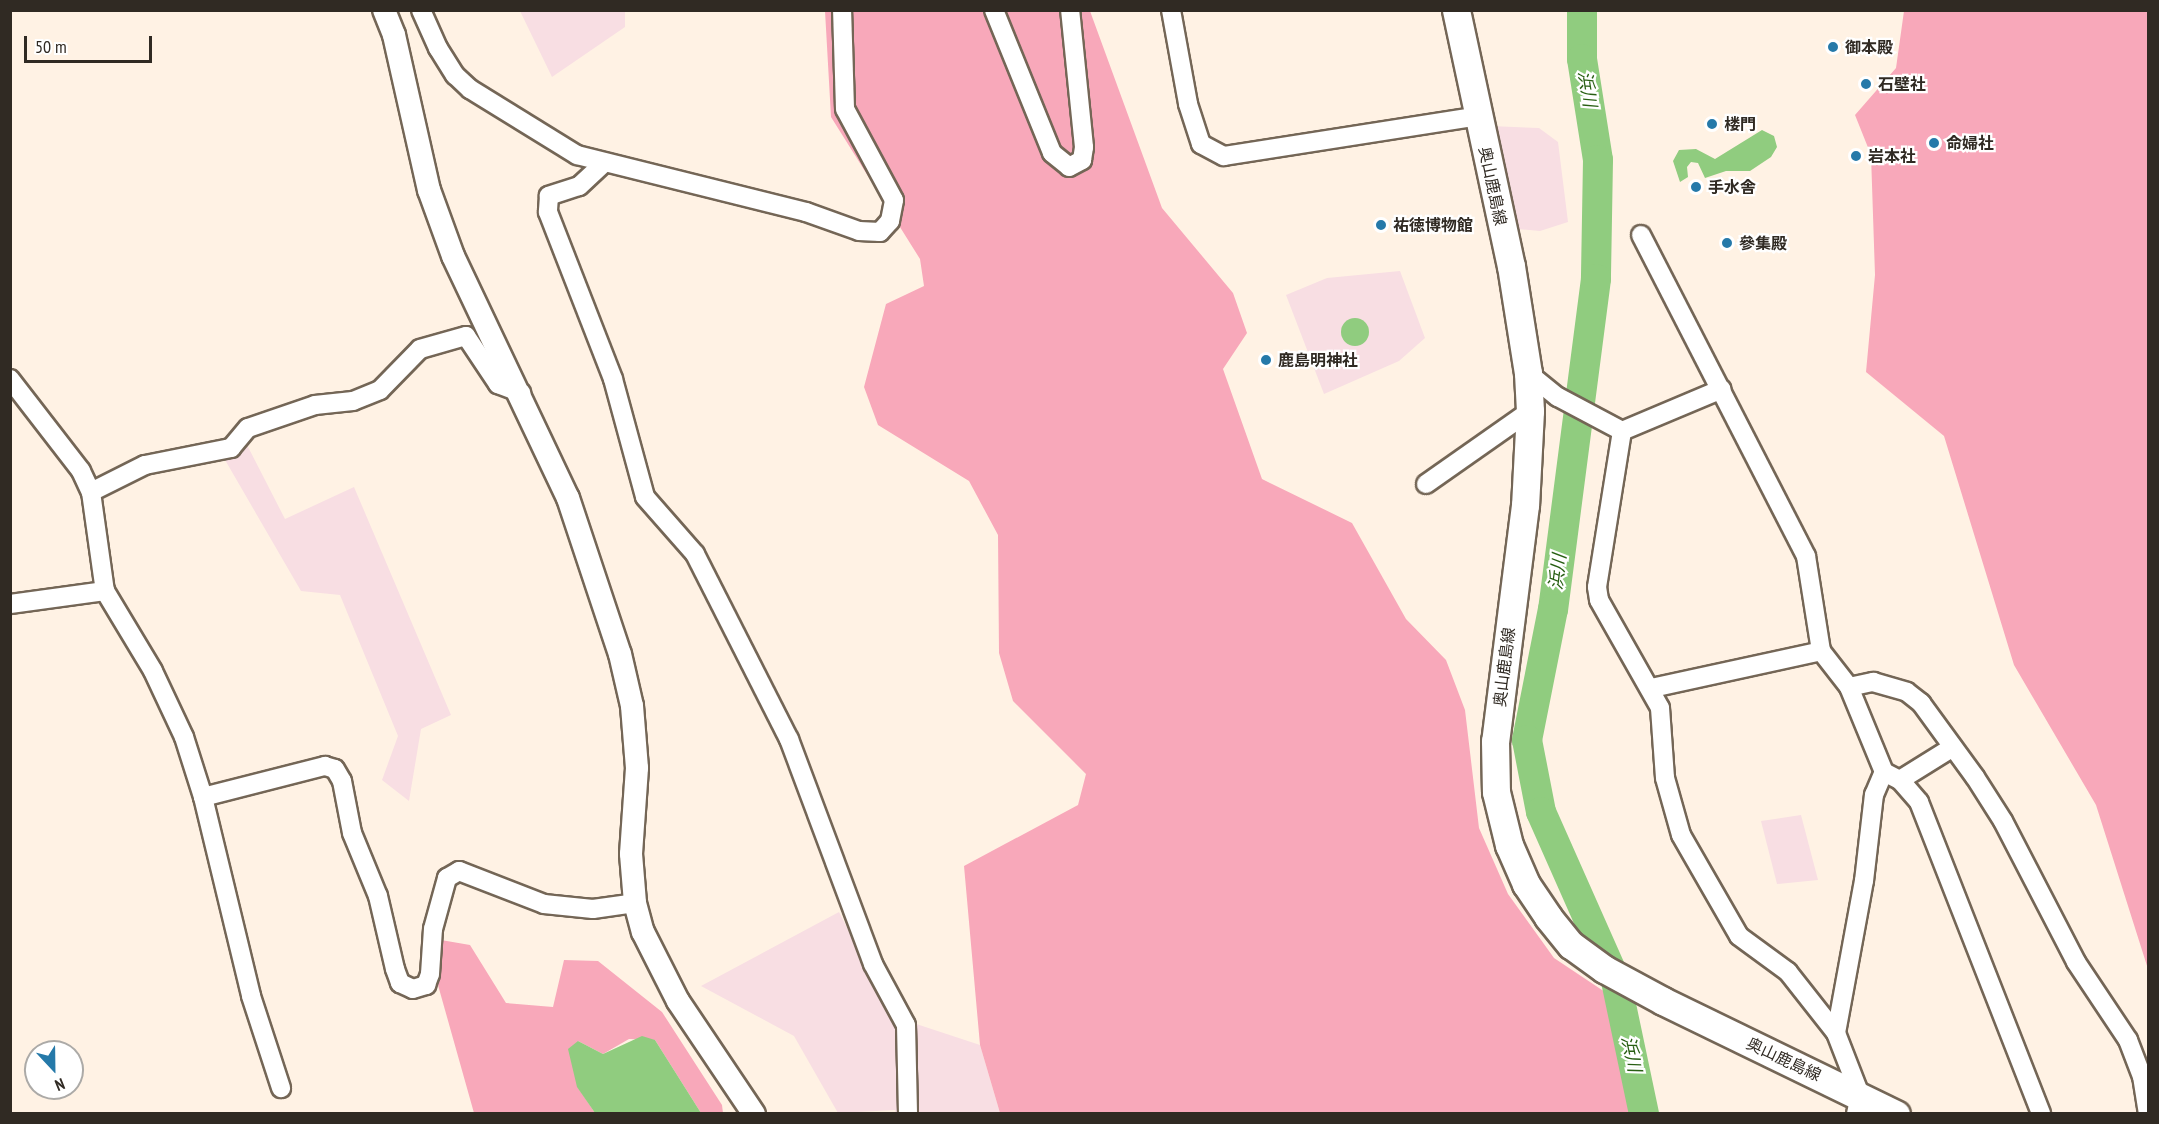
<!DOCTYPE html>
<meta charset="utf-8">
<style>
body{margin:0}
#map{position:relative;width:2159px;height:1124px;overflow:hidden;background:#fff2e4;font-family:"PT Sans Narrow","Noto Sans JP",sans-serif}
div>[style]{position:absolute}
.green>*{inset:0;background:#f8dee3}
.forest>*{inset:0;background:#f8a8ba}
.water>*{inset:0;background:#90cc7f}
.round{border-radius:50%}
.river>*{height:30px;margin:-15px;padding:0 15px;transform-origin:15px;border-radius:15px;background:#90cc7f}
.roads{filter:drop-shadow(2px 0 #746656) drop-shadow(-2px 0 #746656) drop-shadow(0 2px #746656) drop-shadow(0 -2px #746656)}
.minor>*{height:18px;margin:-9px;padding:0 9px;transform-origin:9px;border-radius:9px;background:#fff}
.tertiary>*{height:22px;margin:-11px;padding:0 11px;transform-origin:11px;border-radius:11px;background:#fff}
.secondary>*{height:27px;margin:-13.5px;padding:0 13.5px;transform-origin:13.5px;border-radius:13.5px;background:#fff}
.dots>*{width:16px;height:16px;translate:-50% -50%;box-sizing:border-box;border:3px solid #fff;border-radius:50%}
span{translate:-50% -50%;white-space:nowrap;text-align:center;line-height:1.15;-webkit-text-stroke:4.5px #fff;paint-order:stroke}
.poi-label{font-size:16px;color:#302a23;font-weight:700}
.left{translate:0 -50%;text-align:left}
.street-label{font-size:16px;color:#302a23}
.water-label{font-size:18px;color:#285f13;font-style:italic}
.frame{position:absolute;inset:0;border:12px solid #302a23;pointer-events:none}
.north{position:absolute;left:24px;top:1040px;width:60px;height:60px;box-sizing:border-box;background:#fff;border:2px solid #acaaa7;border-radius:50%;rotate:158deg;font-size:16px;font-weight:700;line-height:24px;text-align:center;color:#302a23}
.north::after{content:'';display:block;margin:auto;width:21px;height:27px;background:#2579a9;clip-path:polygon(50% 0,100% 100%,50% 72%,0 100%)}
.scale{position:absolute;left:24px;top:36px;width:128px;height:27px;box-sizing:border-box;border:3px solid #302a23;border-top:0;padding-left:8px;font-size:18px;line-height:21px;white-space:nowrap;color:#302a23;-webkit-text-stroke:4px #fff;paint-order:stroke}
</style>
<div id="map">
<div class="green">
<i style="clip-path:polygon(520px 11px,625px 11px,625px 27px,552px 77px)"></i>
<i style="clip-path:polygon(1490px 126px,1539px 128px,1558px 142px,1568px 222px,1540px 231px,1517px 229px)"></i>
<i style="clip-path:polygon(1400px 271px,1425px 338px,1399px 361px,1324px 394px,1286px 295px,1327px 278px)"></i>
<i style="clip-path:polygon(245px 441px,285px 519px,354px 487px,451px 715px,421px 729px,409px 801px,382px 780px,398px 736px,340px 595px,301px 591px,221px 453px)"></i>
<i style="clip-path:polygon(1801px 815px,1818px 880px,1777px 884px,1761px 821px)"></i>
<i style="clip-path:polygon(839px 912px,892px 1016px,980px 1045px,1000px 1113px,896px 1114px,895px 1110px,838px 1113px,794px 1036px,701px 986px)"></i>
</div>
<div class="forest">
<i style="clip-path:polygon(825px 11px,1090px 11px,1162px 208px,1233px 293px,1247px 333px,1223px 369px,1262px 479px,1352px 523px,1406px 619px,1446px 660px,1465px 710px,1479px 828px,1508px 894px,1554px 958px,1605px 992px,1631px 1113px,1000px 1113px,980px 1045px,964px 866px,1078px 805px,1086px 774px,1013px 701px,999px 653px,998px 535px,969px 481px,878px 425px,864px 387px,886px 304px,924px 286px,920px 259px,831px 117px)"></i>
<i style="clip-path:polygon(1904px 11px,2148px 11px,2148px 969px,2096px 805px,2014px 665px,1944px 436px,1866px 372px,1875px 275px,1871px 155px,1855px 115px,1896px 68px)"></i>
<i style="clip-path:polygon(441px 940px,470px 945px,506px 1003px,553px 1007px,564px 960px,598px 961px,662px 1012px,722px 1105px,723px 1113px,701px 1113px,655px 1040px,629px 1039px,603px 1054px,578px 1041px,577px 1086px,595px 1113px,474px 1113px,436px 978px)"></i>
</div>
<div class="water">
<i style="clip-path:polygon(1762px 130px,1774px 136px,1777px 147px,1771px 157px,1750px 171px,1726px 171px,1705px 178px,1698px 163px,1691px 162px,1687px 167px,1688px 177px,1680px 182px,1673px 161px,1679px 150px,1696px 149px,1715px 159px)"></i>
<i class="round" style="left:1341px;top:318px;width:28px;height:28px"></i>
<i style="clip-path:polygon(642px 1036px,655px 1040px,701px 1113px,595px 1113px,577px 1087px,568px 1049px,578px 1041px,603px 1054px)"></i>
</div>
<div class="river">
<i style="left:1582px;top:10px;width:49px;rotate:90deg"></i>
<i style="left:1582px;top:59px;width:102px;rotate:81deg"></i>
<i style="left:1598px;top:160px;width:119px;rotate:91deg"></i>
<i style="left:1596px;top:279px;width:333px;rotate:97.4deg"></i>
<i style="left:1553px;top:609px;width:134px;rotate:101.2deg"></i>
<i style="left:1527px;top:740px;width:73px;rotate:79deg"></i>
<i style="left:1541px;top:812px;width:185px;rotate:66.1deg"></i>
<i style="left:1616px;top:981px;width:136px;rotate:78.1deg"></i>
</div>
<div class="roads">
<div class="minor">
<i style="left:421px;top:10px;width:42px;rotate:65.9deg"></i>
<i style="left:438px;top:48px;width:32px;rotate:58deg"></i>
<i style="left:455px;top:75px;width:21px;rotate:43deg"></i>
<i style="left:470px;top:89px;width:126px;rotate:31.7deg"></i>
<i style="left:577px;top:155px;width:236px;rotate:14deg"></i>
<i style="left:806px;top:212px;width:56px;rotate:19.7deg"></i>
<i style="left:859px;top:231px;width:21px;rotate:3deg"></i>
<i style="left:880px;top:232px;width:15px;rotate:-48deg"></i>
<i style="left:890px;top:221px;width:21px;rotate:-79deg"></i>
<i style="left:894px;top:200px;width:103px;rotate:-118.3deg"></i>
<i style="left:845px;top:109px;width:99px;rotate:-91.7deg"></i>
<i style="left:994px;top:10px;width:154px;rotate:67.9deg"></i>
<i style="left:1052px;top:153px;width:22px;rotate:39deg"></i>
<i style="left:1069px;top:167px;width:15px;rotate:-28deg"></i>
<i style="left:1082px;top:160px;width:13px;rotate:-81deg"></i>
<i style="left:1084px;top:147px;width:138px;rotate:-95.8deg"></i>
<i style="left:1171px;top:10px;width:96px;rotate:79.7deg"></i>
<i style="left:1188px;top:104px;width:42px;rotate:72deg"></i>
<i style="left:1201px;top:144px;width:26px;rotate:28deg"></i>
<i style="left:1224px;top:156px;width:257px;rotate:-8.9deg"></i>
<i style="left:604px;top:163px;width:34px;rotate:137deg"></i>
<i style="left:579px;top:186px;width:32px;rotate:162deg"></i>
<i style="left:549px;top:196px;width:16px;rotate:94deg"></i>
<i style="left:548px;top:212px;width:179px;rotate:68.7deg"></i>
<i style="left:613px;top:379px;width:122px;rotate:74.8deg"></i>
<i style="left:645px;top:497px;width:76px;rotate:48.7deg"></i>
<i style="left:695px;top:554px;width:208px;rotate:63.1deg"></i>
<i style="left:789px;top:739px;width:240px;rotate:69.5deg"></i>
<i style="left:873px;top:964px;width:69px;rotate:61.6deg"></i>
<i style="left:906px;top:1025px;width:89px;rotate:88.7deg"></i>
<i style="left:1641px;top:235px;width:361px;rotate:62.8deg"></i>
<i style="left:1806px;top:556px;width:96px;rotate:81deg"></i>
<i style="left:1821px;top:651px;width:46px;rotate:52.1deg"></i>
<i style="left:1849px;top:687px;width:92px;rotate:67.6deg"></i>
<i style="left:1884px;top:772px;width:18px;rotate:27deg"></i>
<i style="left:1900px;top:780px;width:29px;rotate:49deg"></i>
<i style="left:1919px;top:802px;width:335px;rotate:68.6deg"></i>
<i style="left:1528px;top:373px;width:38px;rotate:39deg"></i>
<i style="left:1558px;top:397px;width:72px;rotate:28deg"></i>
<i style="left:1622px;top:431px;width:108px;rotate:-22.8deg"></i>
<i style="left:10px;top:379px;width:116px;rotate:52.3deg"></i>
<i style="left:81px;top:471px;width:23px;rotate:65deg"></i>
<i style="left:91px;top:492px;width:100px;rotate:82deg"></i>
<i style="left:105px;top:591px;width:93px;rotate:59deg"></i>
<i style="left:153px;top:671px;width:73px;rotate:64.8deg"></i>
<i style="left:184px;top:737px;width:63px;rotate:72.4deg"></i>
<i style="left:203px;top:797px;width:205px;rotate:76.4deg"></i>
<i style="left:251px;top:996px;width:97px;rotate:71.9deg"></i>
<i style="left:1622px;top:431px;width:158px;rotate:99.1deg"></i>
<i style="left:1597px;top:587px;width:13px;rotate:81deg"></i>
<i style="left:1599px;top:600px;width:124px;rotate:60.5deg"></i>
<i style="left:1660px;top:708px;width:70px;rotate:85.9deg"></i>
<i style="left:1665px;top:778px;width:59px;rotate:74.3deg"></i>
<i style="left:1681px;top:835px;width:116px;rotate:60.1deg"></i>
<i style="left:1739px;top:936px;width:61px;rotate:36.3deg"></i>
<i style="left:1788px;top:972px;width:78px;rotate:51.8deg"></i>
<i style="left:1836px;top:1033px;width:66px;rotate:68.8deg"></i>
<i style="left:1860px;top:1095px;width:19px;rotate:102deg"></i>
<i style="left:1426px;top:484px;width:127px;rotate:-35.1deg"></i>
<i style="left:91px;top:492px;width:60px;rotate:-26.6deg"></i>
<i style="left:145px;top:465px;width:88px;rotate:-11.2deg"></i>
<i style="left:231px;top:448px;width:26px;rotate:-50deg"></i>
<i style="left:248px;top:428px;width:71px;rotate:-18.9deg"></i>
<i style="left:315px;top:405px;width:38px;rotate:-6deg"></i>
<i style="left:353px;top:401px;width:29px;rotate:-22deg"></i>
<i style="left:380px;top:390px;width:57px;rotate:-45.7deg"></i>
<i style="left:420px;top:349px;width:48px;rotate:-15.8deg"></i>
<i style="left:466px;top:336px;width:58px;rotate:56.3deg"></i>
<i style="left:498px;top:384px;width:25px;rotate:21deg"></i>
<i style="left:10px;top:604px;width:96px;rotate:-7.8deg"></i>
<i style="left:1849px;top:687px;width:25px;rotate:-12deg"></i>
<i style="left:1873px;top:682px;width:35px;rotate:16deg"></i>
<i style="left:1907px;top:692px;width:18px;rotate:38deg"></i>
<i style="left:1921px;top:703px;width:92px;rotate:53.9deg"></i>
<i style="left:1975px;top:777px;width:52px;rotate:57.5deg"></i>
<i style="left:2003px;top:821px;width:159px;rotate:62.6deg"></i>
<i style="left:2076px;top:962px;width:94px;rotate:56.3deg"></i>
<i style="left:2128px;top:1040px;width:39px;rotate:69deg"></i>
<i style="left:2142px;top:1076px;width:38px;rotate:81deg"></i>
<i style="left:1652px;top:688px;width:173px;rotate:-12.3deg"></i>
<i style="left:1900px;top:780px;width:62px;rotate:-31.9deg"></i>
<i style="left:203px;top:797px;width:126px;rotate:-14.3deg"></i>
<i style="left:325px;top:766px;width:10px;rotate:17deg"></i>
<i style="left:335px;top:769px;width:14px;rotate:60deg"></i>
<i style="left:342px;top:781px;width:53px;rotate:79.1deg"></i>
<i style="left:352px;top:833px;width:68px;rotate:67.6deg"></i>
<i style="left:378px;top:896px;width:75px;rotate:76.9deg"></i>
<i style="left:395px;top:969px;width:15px;rotate:70deg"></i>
<i style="left:400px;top:983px;width:14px;rotate:25deg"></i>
<i style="left:413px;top:989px;width:14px;rotate:-17deg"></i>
<i style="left:426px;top:985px;width:12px;rotate:-70deg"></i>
<i style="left:430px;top:974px;width:45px;rotate:-86.2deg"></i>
<i style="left:433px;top:929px;width:53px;rotate:-74.6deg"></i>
<i style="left:447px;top:878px;width:14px;rotate:-30deg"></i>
<i style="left:459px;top:871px;width:91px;rotate:21.2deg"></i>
<i style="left:544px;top:904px;width:49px;rotate:5.8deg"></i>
<i style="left:593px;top:909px;width:42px;rotate:-8.1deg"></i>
<i style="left:1836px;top:1033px;width:155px;rotate:-79.6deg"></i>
<i style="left:1864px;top:881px;width:87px;rotate:-83.4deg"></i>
<i style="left:1874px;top:795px;width:25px;rotate:-67deg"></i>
</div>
<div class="tertiary">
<i style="left:384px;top:10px;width:27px;rotate:68deg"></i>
<i style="left:394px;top:35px;width:159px;rotate:77.3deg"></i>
<i style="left:429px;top:190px;width:70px;rotate:70deg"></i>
<i style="left:453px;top:256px;width:268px;rotate:64.6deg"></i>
<i style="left:568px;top:498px;width:164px;rotate:71.6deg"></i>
<i style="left:620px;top:654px;width:53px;rotate:77deg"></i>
<i style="left:632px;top:706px;width:62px;rotate:85.4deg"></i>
<i style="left:637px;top:768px;width:86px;rotate:94deg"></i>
<i style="left:631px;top:854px;width:49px;rotate:85.3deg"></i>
<i style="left:635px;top:903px;width:30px;rotate:75deg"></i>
<i style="left:643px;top:932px;width:77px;rotate:63.1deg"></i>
<i style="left:678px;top:1001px;width:136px;rotate:56.1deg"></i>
</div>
<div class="secondary">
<i style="left:1456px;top:10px;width:262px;rotate:77.9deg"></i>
<i style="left:1511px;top:266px;width:108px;rotate:81deg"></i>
<i style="left:1528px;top:373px;width:38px;rotate:87deg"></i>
<i style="left:1530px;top:411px;width:94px;rotate:93deg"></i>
<i style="left:1525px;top:505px;width:238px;rotate:97.2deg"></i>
<i style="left:1495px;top:741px;width:51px;rotate:88.9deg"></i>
<i style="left:1496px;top:792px;width:55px;rotate:76.2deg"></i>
<i style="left:1509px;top:845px;width:43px;rotate:66.4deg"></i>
<i style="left:1526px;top:884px;width:40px;rotate:56deg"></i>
<i style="left:1548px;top:917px;width:36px;rotate:51deg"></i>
<i style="left:1571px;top:945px;width:41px;rotate:36deg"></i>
<i style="left:1604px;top:969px;width:67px;rotate:28.5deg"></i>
<i style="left:1663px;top:1001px;width:259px;rotate:25.9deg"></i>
</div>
</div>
<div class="dots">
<i style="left:1833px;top:47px;background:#2579a9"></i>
<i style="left:1866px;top:84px;background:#2579a9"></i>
<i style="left:1712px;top:124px;background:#2579a9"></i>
<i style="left:1934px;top:143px;background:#2579a9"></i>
<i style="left:1856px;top:156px;background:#2579a9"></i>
<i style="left:1696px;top:187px;background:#2579a9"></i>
<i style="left:1381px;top:225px;background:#2579a9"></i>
<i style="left:1727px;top:243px;background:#2579a9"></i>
<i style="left:1266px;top:360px;background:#2579a9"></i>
</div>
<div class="poi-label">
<span class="left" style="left:1845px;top:47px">御本殿</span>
<span class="left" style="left:1878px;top:84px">石壁社</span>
<span class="left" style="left:1724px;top:124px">楼門</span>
<span class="left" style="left:1946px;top:143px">命婦社</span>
<span class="left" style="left:1868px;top:156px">岩本社</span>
<span class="left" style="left:1708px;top:187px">手水舎</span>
<span class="left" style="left:1393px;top:225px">祐徳博物館</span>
<span class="left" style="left:1739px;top:243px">參集殿</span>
<span class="left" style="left:1278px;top:360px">鹿島明神社</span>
</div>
<div class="street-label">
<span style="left:1493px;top:186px;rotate:78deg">奥山鹿島線</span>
<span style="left:1504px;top:667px;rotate:-83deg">奥山鹿島線</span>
<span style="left:1784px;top:1059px;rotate:25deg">奥山鹿島線</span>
</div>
<div class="water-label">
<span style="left:1587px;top:89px;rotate:81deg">浜川</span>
<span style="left:1558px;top:572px;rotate:-83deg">浜川</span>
<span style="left:1631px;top:1054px;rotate:78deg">浜川</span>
</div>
<div class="frame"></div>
<div class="north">N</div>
<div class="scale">50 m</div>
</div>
